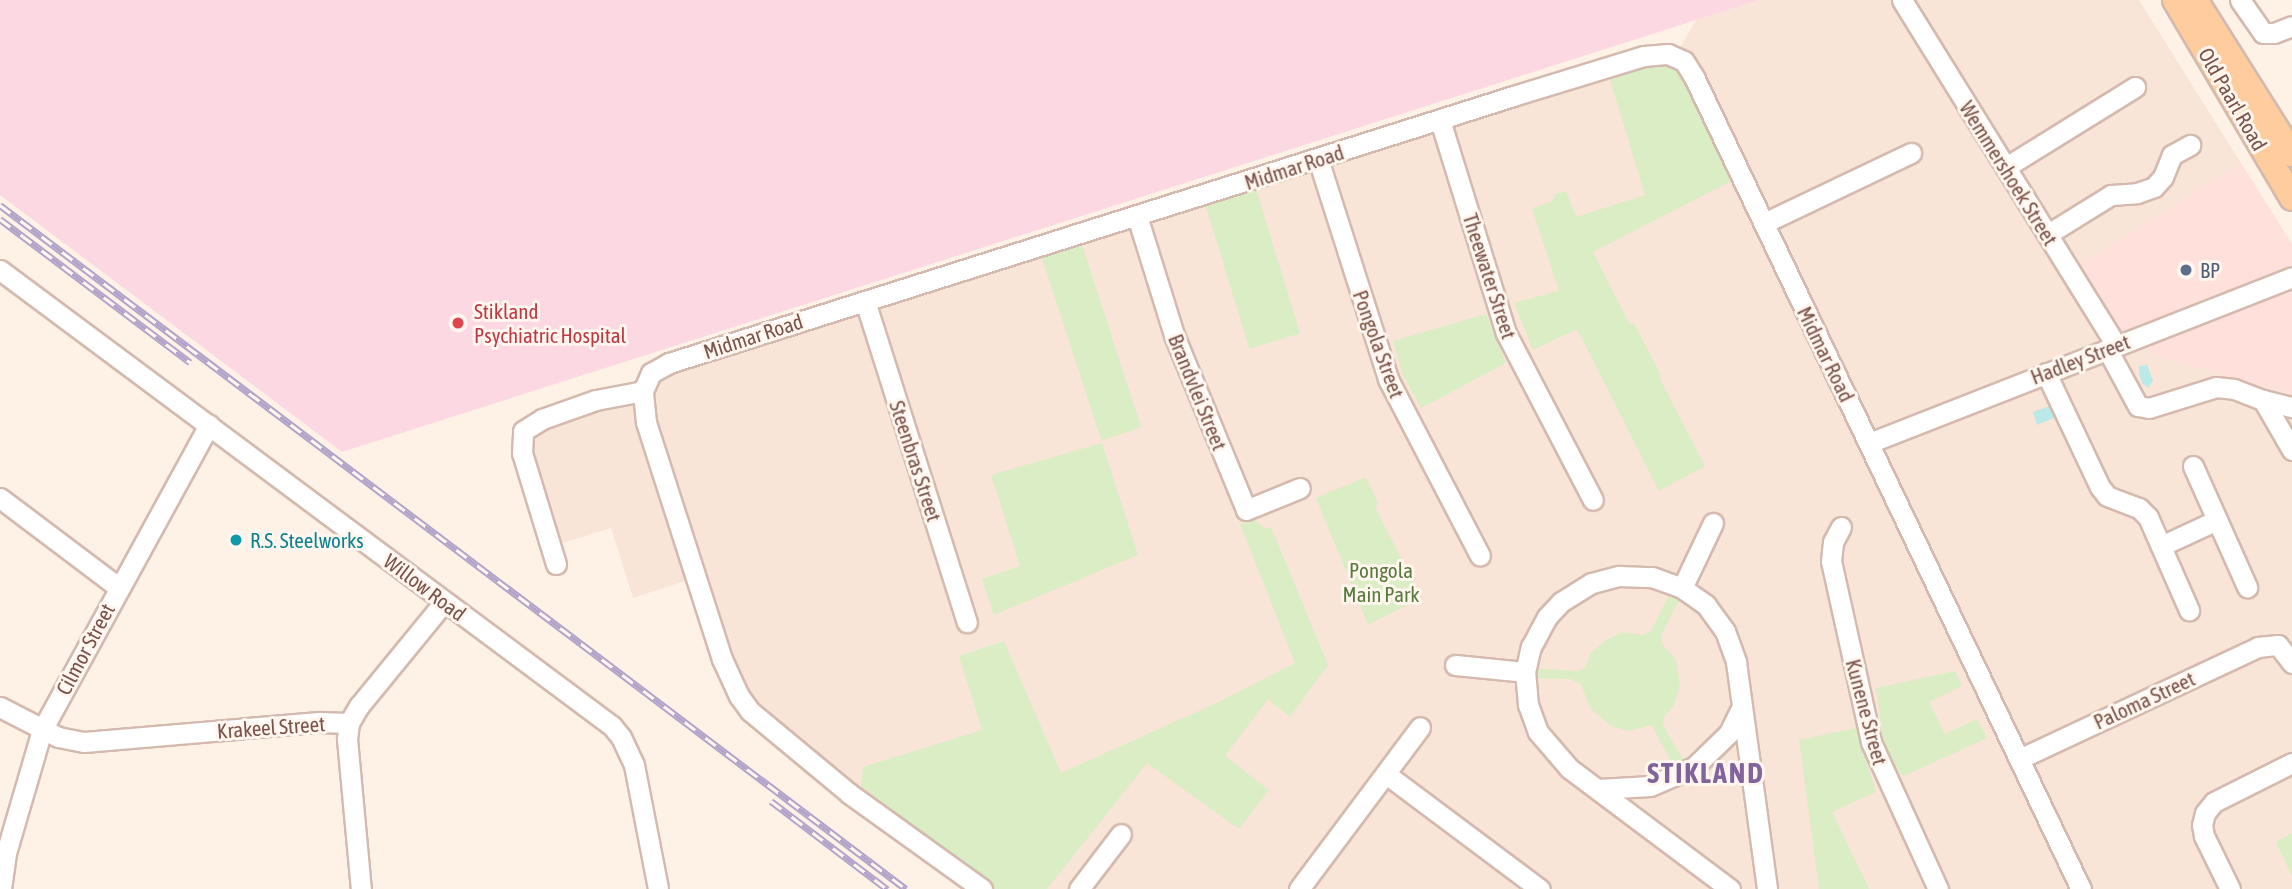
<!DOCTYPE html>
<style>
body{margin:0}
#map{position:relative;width:2292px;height:889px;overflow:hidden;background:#fef2e7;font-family:"Asap Condensed",sans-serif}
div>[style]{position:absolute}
.residential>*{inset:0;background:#f8e5d7}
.commercial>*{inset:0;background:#ffe0da}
.medical>*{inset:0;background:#fcd9e2}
.green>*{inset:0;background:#daedc4;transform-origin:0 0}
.water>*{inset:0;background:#b9e9e9}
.roads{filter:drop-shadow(2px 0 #d4baae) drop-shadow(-2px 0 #d4baae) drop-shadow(0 2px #d4baae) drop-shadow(0 -2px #d4baae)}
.minor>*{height:19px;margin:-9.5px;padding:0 9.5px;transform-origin:9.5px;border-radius:9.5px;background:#fff}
.major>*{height:24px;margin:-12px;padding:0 12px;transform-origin:12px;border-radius:12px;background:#ffcd9d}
.rail>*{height:7px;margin-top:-3.5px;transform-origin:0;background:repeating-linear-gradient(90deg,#fff6ef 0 13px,#b2a3c9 0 26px);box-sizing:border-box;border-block:2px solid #b2a3c9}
.dots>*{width:19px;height:19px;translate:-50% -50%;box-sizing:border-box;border:4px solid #fff6ef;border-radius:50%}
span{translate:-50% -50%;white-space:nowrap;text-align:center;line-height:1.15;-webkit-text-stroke:6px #fff6ef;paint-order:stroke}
.street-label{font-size:21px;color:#7a5349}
.service-label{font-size:21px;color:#4e5e75}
.left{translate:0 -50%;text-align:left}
.health-label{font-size:21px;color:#be3a42}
.culture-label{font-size:21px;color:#0d838f}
.park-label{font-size:21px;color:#587a3d}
.district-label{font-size:28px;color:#82649d;font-weight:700;letter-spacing:2px}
</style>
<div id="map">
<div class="residential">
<i style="clip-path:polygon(1759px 0,2139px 0,2241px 163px,2070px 270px,2146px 338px,2152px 355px,2292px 394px,2292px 889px,978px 889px,750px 712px,694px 578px,633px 598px,611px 528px,550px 547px,523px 430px,642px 389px,650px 372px,1676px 55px,1696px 20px)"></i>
</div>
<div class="commercial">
<i style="clip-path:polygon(2241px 163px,2292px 244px,2292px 394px,2152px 355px,2146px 338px,2116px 348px,2070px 270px)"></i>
</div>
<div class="medical">
<i style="clip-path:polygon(0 0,1759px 0,342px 452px,0 195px)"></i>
</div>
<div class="green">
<i style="clip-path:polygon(1652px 62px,1668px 64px,1685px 77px,1733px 176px,1731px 181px,1593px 252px,1630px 325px,1634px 324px,1661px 375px,1659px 377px,1705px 466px,1659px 491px,1577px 329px,1533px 350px,1514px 303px,1559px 291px,1532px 208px,1552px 202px,1555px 194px,1566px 191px,1576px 217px,1645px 195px,1609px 76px)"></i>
<i style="left:1255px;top:186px;width:154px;height:53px;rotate:73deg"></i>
<i style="left:1081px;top:242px;width:195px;height:42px;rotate:72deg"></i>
<i style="clip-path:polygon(1486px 314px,1506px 363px,1421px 408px,1403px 375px,1393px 341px)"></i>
<i style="clip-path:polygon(1102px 443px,1138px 555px,994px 615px,982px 579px,1020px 566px,991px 475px)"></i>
<i style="clip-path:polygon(1366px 477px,1378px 503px,1375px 507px,1421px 598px,1368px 625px,1316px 498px)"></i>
<i style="clip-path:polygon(1255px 520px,1265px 529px,1271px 527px,1328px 665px,1290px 717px,1268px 699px,1225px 756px,1269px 790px,1239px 829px,1147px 763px,1047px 889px,995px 889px,861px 786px,863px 767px,982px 730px,959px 656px,1004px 641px,1061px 773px,1212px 705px,1295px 663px,1240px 524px)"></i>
<i style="clip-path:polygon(1668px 587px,1685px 601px,1678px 602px,1661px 636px,1662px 644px,1676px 660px,1680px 685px,1674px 705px,1664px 717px,1663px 725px,1682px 758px,1689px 760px,1672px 773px,1673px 764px,1651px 725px,1629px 731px,1611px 726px,1590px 708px,1581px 684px,1570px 679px,1530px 678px,1531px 668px,1577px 671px,1585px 668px,1590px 654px,1606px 640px,1623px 632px,1643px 635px,1651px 631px,1668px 597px)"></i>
<i style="clip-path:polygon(1955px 671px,1962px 686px,1929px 702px,1945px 734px,1977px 719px,1987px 738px,1904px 776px,1895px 770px,1884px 744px,1876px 688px)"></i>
<i style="clip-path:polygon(1856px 728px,1876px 792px,1832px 812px,1869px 889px,1819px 889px,1799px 740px)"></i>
<i style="clip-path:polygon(2292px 833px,2292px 876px,2276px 842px)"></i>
</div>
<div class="water">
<i style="clip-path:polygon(2147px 365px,2153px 381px,2148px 388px,2142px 383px,2139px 373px,2139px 366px)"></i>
<i style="clip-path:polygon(2053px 405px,2058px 416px,2037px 425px,2033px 412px)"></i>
</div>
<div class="roads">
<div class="minor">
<i style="left:1902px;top:0;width:406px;rotate:58.2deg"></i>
<i style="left:2240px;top:0;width:40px;rotate:55.1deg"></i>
<i style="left:2263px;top:33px;width:11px"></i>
<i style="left:2274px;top:33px;width:19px;rotate:-21deg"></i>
<i style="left:1440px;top:120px;width:223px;rotate:72.8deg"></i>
<i style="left:1506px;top:333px;width:188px;rotate:62.5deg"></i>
<i style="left:1318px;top:159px;width:231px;rotate:72.3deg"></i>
<i style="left:1388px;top:379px;width:199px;rotate:62.5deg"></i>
<i style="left:2006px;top:167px;width:152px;rotate:-31.8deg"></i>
<i style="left:1137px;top:216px;width:125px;rotate:72.7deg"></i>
<i style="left:1174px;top:335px;width:189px;rotate:67.6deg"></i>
<i style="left:1246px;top:510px;width:58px;rotate:-22.2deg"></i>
<i style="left:1764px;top:223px;width:163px;rotate:-25.5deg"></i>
<i style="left:2048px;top:234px;width:74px;rotate:-31.8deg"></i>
<i style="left:2111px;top:195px;width:26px;rotate:-4deg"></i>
<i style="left:2137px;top:193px;width:18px;rotate:-19deg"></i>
<i style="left:2154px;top:187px;width:13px;rotate:-48deg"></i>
<i style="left:2163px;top:177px;width:24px;rotate:-68deg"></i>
<i style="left:2172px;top:155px;width:21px;rotate:-29deg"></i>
<i style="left:0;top:270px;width:763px;rotate:36.69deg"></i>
<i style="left:612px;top:726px;width:14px;rotate:51deg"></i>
<i style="left:621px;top:737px;width:31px;rotate:65deg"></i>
<i style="left:634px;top:765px;width:126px;rotate:79deg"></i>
<i style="left:865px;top:301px;width:337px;rotate:72.4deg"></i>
<i style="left:2107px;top:349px;width:65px;rotate:61.5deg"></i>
<i style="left:2138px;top:406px;width:11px;rotate:10deg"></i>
<i style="left:2149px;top:408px;width:70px;rotate:-17.4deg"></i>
<i style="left:2216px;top:387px;width:18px;rotate:6deg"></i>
<i style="left:2234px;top:389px;width:31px;rotate:21deg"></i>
<i style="left:2263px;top:400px;width:58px;rotate:59.9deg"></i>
<i style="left:2046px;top:373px;width:126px;rotate:64.7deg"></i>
<i style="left:2100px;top:487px;width:11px;rotate:52deg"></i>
<i style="left:2107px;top:496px;width:34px;rotate:21deg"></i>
<i style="left:2139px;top:508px;width:13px;rotate:45deg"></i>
<i style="left:2148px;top:517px;width:102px;rotate:66.2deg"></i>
<i style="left:2263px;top:400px;width:30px;rotate:14deg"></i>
<i style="left:1869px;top:443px;width:454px;rotate:-21.4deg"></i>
<i style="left:2193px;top:466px;width:133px;rotate:65.9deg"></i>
<i style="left:0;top:498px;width:148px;rotate:37deg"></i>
<i style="left:1841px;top:527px;width:17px;rotate:118deg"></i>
<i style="left:1833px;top:542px;width:19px;rotate:96deg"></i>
<i style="left:1831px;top:561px;width:185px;rotate:77.5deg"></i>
<i style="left:1871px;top:742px;width:162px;rotate:65.5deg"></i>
<i style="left:2161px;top:546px;width:62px;rotate:-24.9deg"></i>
<i style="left:556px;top:564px;width:116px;rotate:-107deg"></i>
<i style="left:522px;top:453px;width:22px;rotate:-87deg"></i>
<i style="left:523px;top:431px;width:22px;rotate:-32deg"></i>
<i style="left:542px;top:419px;width:57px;rotate:-19.4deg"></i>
<i style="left:596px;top:400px;width:48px;rotate:-10.8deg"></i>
<i style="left:1682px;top:588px;width:72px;rotate:-64.5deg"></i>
<i style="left:1455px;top:665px;width:70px;rotate:5.7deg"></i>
<i style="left:0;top:707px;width:65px;rotate:27.3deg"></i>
<i style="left:58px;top:737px;width:26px;rotate:11deg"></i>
<i style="left:84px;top:742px;width:236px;rotate:-4.9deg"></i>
<i style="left:319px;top:722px;width:30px;rotate:2deg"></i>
<i style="left:349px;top:723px;width:20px;rotate:-60deg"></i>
<i style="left:359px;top:706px;width:134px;rotate:-50.7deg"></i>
<i style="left:349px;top:723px;width:16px;rotate:97deg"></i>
<i style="left:347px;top:739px;width:151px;rotate:84.7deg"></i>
<i style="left:2019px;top:759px;width:264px;rotate:-25.1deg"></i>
<i style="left:2258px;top:647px;width:20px;rotate:-6deg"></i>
<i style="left:2278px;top:645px;width:23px;rotate:52deg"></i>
<i style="left:1386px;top:774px;width:192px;rotate:36.8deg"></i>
<i style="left:1598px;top:789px;width:52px;rotate:-3.3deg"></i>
<i style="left:1650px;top:786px;width:48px;rotate:-23.4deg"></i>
<i style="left:1694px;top:767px;width:49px;rotate:-44.2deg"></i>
<i style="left:1729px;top:733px;width:25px;rotate:-64deg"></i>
<i style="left:1px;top:889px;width:36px;rotate:-82deg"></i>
<i style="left:6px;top:853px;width:128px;rotate:-73.7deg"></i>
<i style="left:42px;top:730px;width:348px;rotate:-61.3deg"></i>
<i style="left:982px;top:889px;width:163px;rotate:-144.3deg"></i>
<i style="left:850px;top:794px;width:130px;rotate:-140.3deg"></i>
<i style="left:750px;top:711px;width:19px;rotate:-126deg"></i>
<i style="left:739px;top:696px;width:41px;rotate:-114.7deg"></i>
<i style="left:722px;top:659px;width:249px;rotate:-107.8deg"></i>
<i style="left:646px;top:422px;width:31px;rotate:-96deg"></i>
<i style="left:643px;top:391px;width:20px;rotate:-66deg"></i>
<i style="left:651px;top:373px;width:21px;rotate:-29deg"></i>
<i style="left:669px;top:363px;width:885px;rotate:-17.55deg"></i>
<i style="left:1513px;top:96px;width:137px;rotate:-17deg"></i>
<i style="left:1644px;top:56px;width:24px;rotate:-5deg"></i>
<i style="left:1668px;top:54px;width:17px;rotate:24deg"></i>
<i style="left:1684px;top:61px;width:19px;rotate:58deg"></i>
<i style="left:1694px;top:77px;width:900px;rotate:64.52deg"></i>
<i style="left:1079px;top:889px;width:69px;rotate:-52.6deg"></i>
<i style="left:1299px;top:889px;width:202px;rotate:-53.2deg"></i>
<i style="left:1730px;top:889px;width:201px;rotate:-143.1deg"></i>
<i style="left:1569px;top:768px;width:48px;rotate:-130.7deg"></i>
<i style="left:1538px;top:732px;width:29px;rotate:-110deg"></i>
<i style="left:1528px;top:705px;width:33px;rotate:-95deg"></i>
<i style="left:1525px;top:672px;width:26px;rotate:-77deg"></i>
<i style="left:1531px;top:647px;width:34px;rotate:-62deg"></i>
<i style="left:1547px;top:617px;width:21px;rotate:-47deg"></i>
<i style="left:1561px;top:602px;width:36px;rotate:-32deg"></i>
<i style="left:1592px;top:583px;width:28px;rotate:-15deg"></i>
<i style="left:1619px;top:576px;width:33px;rotate:2deg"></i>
<i style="left:1652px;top:577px;width:32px;rotate:20deg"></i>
<i style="left:1682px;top:588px;width:29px;rotate:35deg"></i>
<i style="left:1706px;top:605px;width:32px;rotate:54deg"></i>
<i style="left:1725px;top:631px;width:33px;rotate:70deg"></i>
<i style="left:1736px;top:662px;width:229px;rotate:82.2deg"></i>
<i style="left:2230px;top:889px;width:59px;rotate:-116.1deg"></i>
<i style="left:2204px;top:836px;width:11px;rotate:-100deg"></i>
<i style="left:2202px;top:825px;width:12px;rotate:-76deg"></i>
<i style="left:2205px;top:813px;width:14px;rotate:-51deg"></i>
<i style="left:2214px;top:802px;width:87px;rotate:-26.6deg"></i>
</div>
<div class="major">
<i style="left:2175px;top:0;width:230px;rotate:59.4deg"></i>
<i style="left:2195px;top:0;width:182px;rotate:57.8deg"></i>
</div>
</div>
<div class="rail">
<i style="left:0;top:205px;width:1135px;rotate:37.05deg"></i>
<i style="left:0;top:219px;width:238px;rotate:37deg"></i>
<i style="left:771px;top:801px;width:146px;rotate:37.2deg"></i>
</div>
<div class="dots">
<i style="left:2186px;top:270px;background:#5c6f8a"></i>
<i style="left:458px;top:323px;background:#e0444e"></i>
<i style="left:236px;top:540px;background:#0f9aa8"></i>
</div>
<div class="street-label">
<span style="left:2233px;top:99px;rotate:60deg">Old Paarl Road</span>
<span style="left:1294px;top:167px;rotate:-18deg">Midmar Road</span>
<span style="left:2009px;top:173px;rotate:58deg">Wemmershoek Street</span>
<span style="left:1490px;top:276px;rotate:72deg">Theewater Street</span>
<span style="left:753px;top:336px;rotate:-18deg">Midmar Road</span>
<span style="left:1379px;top:344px;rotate:70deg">Pongola Street</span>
<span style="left:1826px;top:354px;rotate:64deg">Midmar Road</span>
<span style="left:2080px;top:359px;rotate:-21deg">Hadley Street</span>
<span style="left:1198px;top:392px;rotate:68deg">Brandvlei Street</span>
<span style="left:916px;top:461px;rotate:72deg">Steenbras Street</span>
<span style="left:425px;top:587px;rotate:37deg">Willow Road</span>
<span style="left:85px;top:649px;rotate:-62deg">Cilmor Street</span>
<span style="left:2144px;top:700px;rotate:-25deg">Paloma Street</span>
<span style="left:1867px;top:712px;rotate:75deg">Kunene Street</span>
<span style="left:271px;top:727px;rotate:-4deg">Krakeel Street</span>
</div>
<div class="service-label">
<span class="left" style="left:2200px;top:270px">BP</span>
</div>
<div class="health-label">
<span class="left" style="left:474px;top:323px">Stikland<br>Psychiatric Hospital</span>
</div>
<div class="culture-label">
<span class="left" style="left:250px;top:540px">R.S. Steelworks</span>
</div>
<div class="park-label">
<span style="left:1381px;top:582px">Pongola<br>Main Park</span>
</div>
<div class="district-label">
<span style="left:1706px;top:773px">STIKLAND</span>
</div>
</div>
